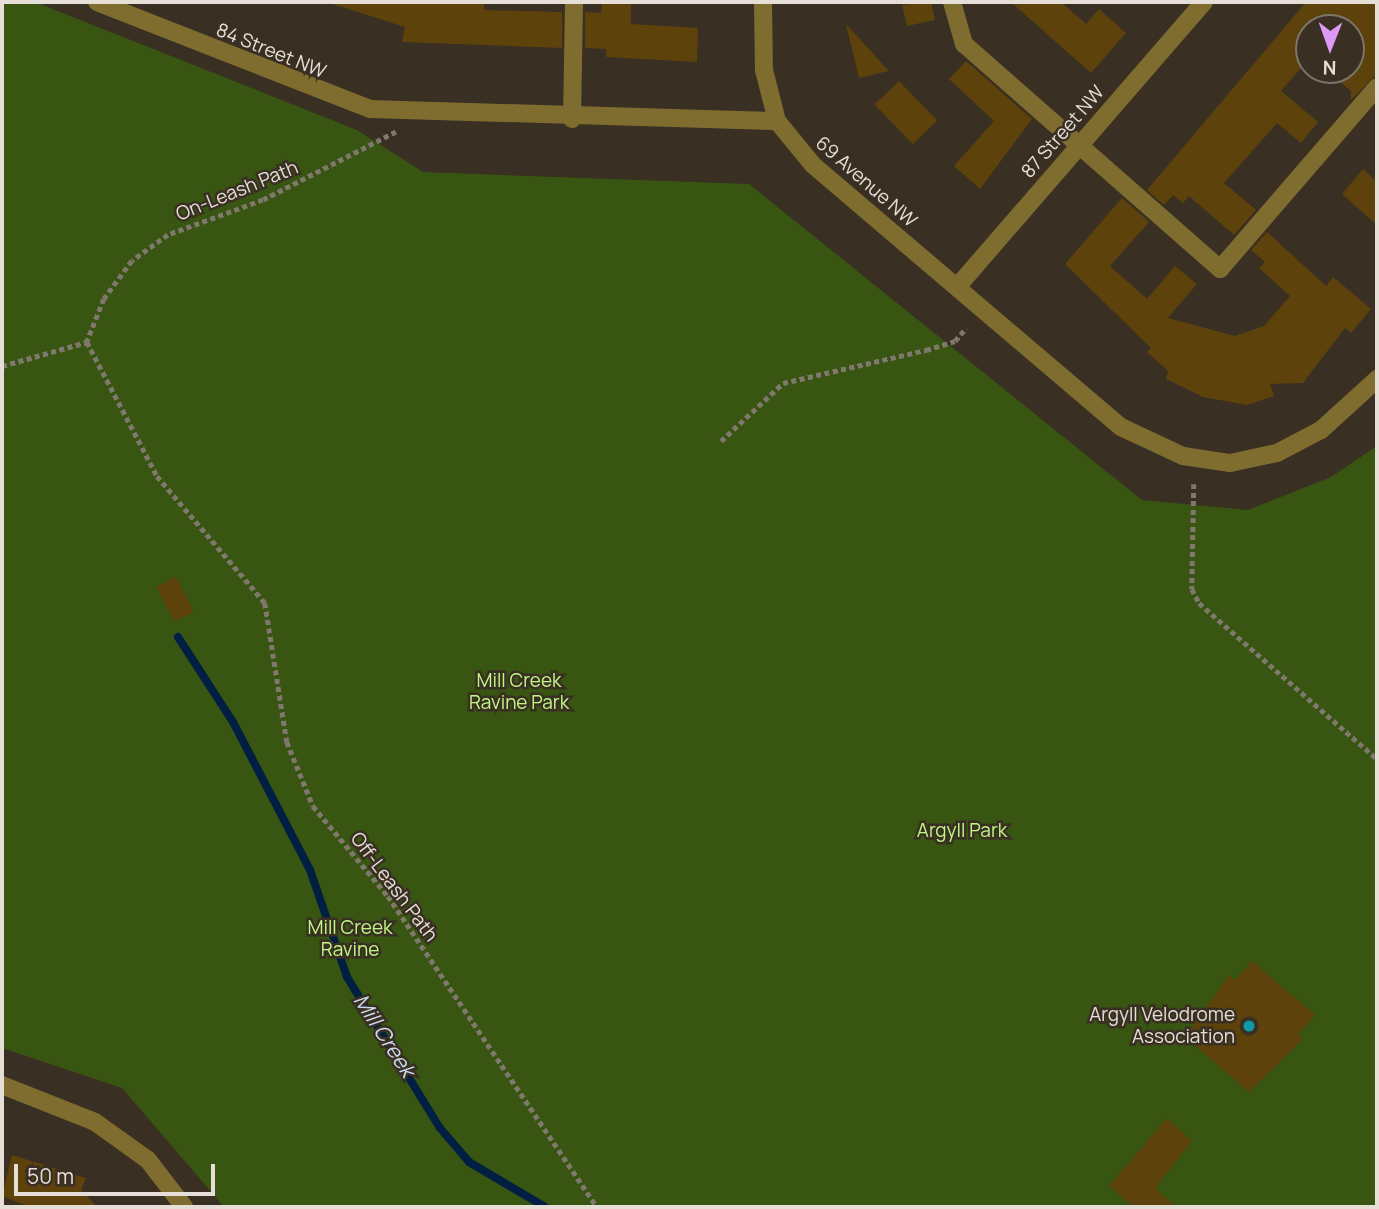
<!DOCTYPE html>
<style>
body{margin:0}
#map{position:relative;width:1379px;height:1209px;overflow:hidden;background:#392f22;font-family:Manrope,sans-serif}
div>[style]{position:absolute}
.green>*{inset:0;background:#385512}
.stream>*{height:8px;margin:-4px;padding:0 4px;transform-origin:4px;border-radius:4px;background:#001f43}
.building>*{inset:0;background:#5d420b;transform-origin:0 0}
.path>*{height:4.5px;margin-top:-2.25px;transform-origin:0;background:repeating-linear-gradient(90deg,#80786d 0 5px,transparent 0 8.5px)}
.minor>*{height:18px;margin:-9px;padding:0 9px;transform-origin:9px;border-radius:9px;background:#7f6d30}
.dots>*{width:19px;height:19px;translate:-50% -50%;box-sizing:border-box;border:4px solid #392f22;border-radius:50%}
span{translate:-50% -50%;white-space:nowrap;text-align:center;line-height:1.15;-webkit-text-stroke:5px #392f22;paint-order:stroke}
.street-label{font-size:19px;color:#e5dfd7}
.park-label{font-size:19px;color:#bef783}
.poi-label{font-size:19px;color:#e5dfd7}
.right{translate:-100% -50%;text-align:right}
.water-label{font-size:21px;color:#cbdaed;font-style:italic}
.frame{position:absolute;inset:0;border:4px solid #e5dfd7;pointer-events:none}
.north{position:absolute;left:1295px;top:14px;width:70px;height:70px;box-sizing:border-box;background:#392f22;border:2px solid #7e756a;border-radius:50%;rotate:181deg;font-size:19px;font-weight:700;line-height:28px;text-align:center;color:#e5dfd7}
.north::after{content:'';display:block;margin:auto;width:24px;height:32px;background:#dd99f4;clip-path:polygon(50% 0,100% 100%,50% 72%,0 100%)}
.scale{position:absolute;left:14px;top:1164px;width:201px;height:32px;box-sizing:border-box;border:4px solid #e5dfd7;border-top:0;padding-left:9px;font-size:21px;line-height:24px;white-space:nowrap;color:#e5dfd7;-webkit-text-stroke:5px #392f22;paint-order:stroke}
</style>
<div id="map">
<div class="green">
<i style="clip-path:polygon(2px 2px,35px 2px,357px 130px,423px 172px,749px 184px,1142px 500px,1248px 510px,1331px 477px,1377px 446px,1377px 1207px,224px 1207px,122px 1088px,2px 1048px)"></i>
</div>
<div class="stream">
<i style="left:178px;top:637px;width:101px;rotate:57.1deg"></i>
<i style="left:233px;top:722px;width:167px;rotate:62.5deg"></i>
<i style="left:310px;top:870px;width:113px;rotate:70.9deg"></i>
<i style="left:347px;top:977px;width:177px;rotate:58.4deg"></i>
<i style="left:440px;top:1128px;width:45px;rotate:49.5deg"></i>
<i style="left:469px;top:1162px;width:88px;rotate:30.6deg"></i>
</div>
<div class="building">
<i style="clip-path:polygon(326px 2px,484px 2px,484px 10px,562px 12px,562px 48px,402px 42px,405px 27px)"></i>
<i style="clip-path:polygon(602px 2px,631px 2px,631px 24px,698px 28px,697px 62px,606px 57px,606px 49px,585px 48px,585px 12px,601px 13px)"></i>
<i style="clip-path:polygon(931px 2px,935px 20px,907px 26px,902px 5px)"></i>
<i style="clip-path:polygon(1011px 2px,1061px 2px,1086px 24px,1099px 9px,1126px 33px,1091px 73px)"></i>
<i style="clip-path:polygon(1306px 2px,1377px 2px,1377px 74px,1351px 100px,1351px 91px,1326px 70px,1351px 70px,1351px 28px,1309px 28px,1309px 59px,1281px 91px,1318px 122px,1301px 143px,1277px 123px,1224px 183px,1256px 210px,1234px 235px,1189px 196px,1183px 203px,1173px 195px,1164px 205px,1147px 190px)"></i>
<i style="clip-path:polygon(846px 24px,889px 71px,859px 78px)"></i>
<i style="clip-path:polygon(966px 61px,1032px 119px,980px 189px,954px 166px,994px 121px,949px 79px)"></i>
<i style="left:899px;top:81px;width:55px;height:34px;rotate:46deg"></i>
<i style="clip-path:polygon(1363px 169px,1377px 182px,1377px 225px,1342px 194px)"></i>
<i style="clip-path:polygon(1122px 198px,1149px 222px,1110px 266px,1147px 299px,1175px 266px,1197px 284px,1168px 318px,1235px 336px,1264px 326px,1290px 296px,1259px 268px,1265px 262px,1251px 250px,1267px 232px,1326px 286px,1333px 277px,1371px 309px,1351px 333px,1345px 328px,1303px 383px,1270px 384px,1274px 396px,1247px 405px,1203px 397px,1166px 379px,1168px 371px,1147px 352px,1151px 348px,1065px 264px)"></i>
<i style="left:176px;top:577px;width:39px;height:22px;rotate:63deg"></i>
<i style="clip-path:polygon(1252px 961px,1315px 1015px,1298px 1035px,1303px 1039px,1249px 1092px,1185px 1037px,1229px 975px,1235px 980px)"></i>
<i style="clip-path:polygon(1167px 1118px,1192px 1141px,1155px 1188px,1176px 1207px,1134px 1207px,1109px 1186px)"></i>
<i style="clip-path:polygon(12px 1155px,86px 1178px,81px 1190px,97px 1207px,29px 1207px,2px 1196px)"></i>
</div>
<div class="path">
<i style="left:396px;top:132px;width:149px;rotate:152.9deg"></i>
<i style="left:263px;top:200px;width:101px;rotate:159.8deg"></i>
<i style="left:168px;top:235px;width:44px;rotate:144.2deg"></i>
<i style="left:132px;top:261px;width:47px;rotate:126.4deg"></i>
<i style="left:104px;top:299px;width:46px;rotate:111.6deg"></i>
<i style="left:87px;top:342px;width:151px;rotate:62.4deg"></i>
<i style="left:157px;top:476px;width:167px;rotate:49.6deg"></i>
<i style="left:265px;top:603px;width:141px;rotate:81deg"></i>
<i style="left:287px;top:742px;width:69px;rotate:67.9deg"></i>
<i style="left:313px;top:806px;width:117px;rotate:50.2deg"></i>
<i style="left:388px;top:896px;width:375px;rotate:56.1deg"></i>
<i style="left:2px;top:366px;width:88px;rotate:-15.8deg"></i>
<i style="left:721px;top:441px;width:85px;rotate:-43.1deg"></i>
<i style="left:783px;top:383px;width:147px;rotate:-13deg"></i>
<i style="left:926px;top:350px;width:30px;rotate:-17deg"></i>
<i style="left:955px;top:341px;width:17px;rotate:-50deg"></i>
<i style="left:1194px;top:484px;width:105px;rotate:91.1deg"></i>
<i style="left:1192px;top:589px;width:16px;rotate:63deg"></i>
<i style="left:1199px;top:603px;width:237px;rotate:41.2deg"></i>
</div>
<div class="minor">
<i style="left:97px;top:2px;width:293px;rotate:21.4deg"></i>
<i style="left:370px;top:109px;width:407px;rotate:1.7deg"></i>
<i style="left:777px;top:121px;width:57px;rotate:50.7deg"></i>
<i style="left:813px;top:165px;width:404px;rotate:40.4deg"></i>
<i style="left:1121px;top:427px;width:68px;rotate:25.1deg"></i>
<i style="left:1183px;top:456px;width:48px;rotate:8.5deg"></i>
<i style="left:1230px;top:463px;width:48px;rotate:-12deg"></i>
<i style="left:1277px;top:453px;width:50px;rotate:-27.6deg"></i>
<i style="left:1321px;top:430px;width:76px;rotate:-42.3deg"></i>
<i style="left:763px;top:2px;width:68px;rotate:89.2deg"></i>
<i style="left:764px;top:70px;width:53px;rotate:75.7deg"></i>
<i style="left:952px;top:2px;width:44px;rotate:74.1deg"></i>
<i style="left:964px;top:44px;width:341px;rotate:41.3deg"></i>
<i style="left:1220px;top:269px;width:240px;rotate:-49.2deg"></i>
<i style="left:572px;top:119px;width:117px;rotate:-89deg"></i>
<i style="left:957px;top:287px;width:377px;rotate:-49.1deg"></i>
<i style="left:2px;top:1085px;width:100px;rotate:21.7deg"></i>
<i style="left:95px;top:1122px;width:65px;rotate:35.6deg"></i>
<i style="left:148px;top:1160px;width:59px;rotate:52.5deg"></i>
</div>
<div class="dots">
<i style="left:1249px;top:1026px;background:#0f9aa8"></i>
</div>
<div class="street-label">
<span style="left:271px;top:51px;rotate:22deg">84 Street NW</span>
<span style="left:1063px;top:132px;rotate:-49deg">87 Street NW</span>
<span style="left:866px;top:182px;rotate:41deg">69 Avenue NW</span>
<span style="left:237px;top:191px;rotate:-22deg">On-Leash Path</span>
<span style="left:394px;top:887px;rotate:53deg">Off-Leash Path</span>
</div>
<div class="park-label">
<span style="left:519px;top:692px">Mill Creek<br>Ravine Park</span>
<span style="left:962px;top:831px">Argyll Park</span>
<span style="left:350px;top:939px">Mill Creek<br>Ravine</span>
</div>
<div class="poi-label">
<span class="right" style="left:1235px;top:1026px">Argyll Velodrome<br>Association</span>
</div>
<div class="water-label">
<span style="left:385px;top:1035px;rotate:57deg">Mill Creek</span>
</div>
<div class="frame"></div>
<div class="north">N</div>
<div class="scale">50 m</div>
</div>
